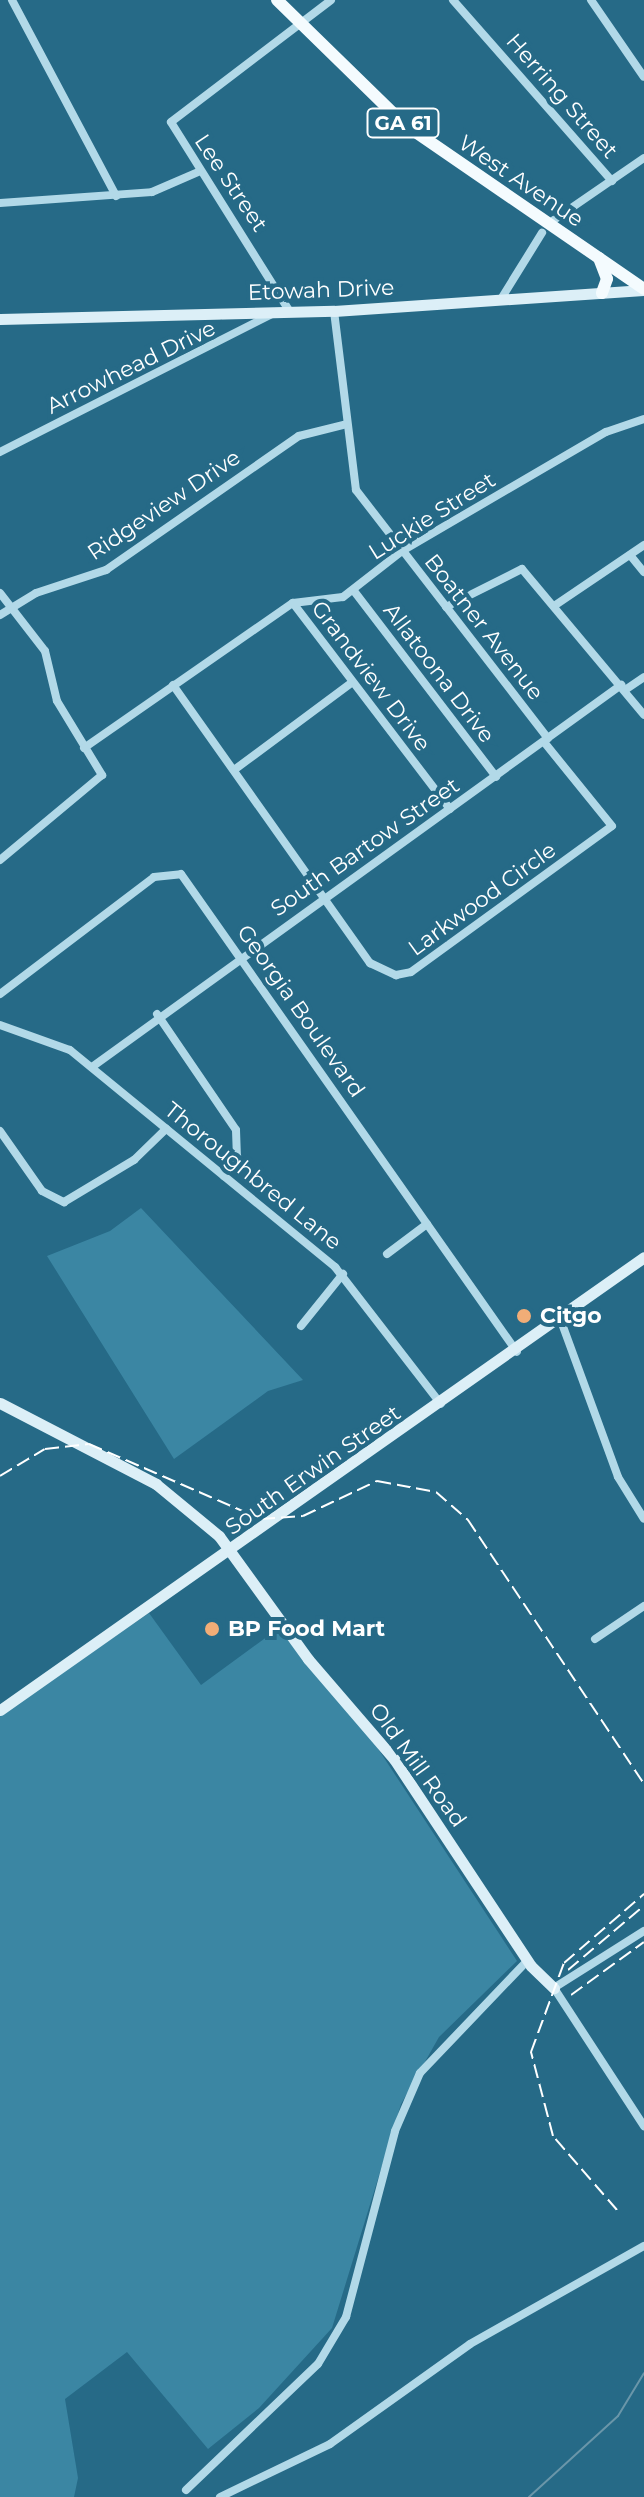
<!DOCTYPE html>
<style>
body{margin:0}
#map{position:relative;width:644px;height:2497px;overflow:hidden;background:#266a87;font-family:Montserrat,sans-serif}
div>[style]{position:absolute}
.green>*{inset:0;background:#3b86a3}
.stream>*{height:2px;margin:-1px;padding:0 1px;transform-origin:1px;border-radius:1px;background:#6a96a9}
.street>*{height:8px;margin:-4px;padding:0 4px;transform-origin:4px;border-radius:4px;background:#b2d9e8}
.secondary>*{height:11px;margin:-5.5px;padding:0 5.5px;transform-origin:5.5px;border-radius:5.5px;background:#dceff7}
.primary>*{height:12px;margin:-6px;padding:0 6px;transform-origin:6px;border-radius:6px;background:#f4fbfe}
.rail>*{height:2px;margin-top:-1px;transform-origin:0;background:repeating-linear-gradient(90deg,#fff 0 14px,transparent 0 20px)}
.dots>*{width:22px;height:22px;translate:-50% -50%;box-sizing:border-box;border:4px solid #266a87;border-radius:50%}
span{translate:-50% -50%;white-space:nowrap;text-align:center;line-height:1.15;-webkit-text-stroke:8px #266a87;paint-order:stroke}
.shield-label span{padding:2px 6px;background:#266a87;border:2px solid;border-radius:6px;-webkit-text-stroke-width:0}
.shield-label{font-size:20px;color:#fff;font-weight:700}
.street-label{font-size:22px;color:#fff}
.poi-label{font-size:22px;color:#fff;font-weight:700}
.left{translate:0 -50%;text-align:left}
</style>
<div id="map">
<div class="green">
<i style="clip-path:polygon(141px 1208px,303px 1380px,268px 1391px,174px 1459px,47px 1256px,110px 1231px)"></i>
<i style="clip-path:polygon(149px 1613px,201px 1685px,275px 1631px,287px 1639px,373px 1741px,517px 1961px,439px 2037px,401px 2104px,332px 2328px,259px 2408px,208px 2449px,127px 2352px,65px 2399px,78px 2478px,74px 2497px,0 2497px,0 1716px)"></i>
</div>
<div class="stream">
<i style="left:529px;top:2497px;width:120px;rotate:-42.3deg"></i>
<i style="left:618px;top:2416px;width:50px;rotate:-58.8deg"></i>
</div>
<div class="street">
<i style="left:12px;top:0;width:222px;rotate:62deg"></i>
<i style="left:453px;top:0;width:241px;rotate:48.7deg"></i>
<i style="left:591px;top:0;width:93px;rotate:55.5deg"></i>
<i style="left:0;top:203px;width:152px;rotate:-4.1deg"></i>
<i style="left:152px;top:192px;width:50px;rotate:-23.5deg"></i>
<i style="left:548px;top:224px;width:116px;rotate:-34.5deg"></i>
<i style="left:501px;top:299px;width:78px;rotate:-58.2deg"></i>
<i style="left:334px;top:311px;width:180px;rotate:83deg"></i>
<i style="left:356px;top:490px;width:314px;rotate:52.3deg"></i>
<i style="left:290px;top:312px;width:224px;rotate:-122.1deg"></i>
<i style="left:171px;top:122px;width:201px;rotate:-37.3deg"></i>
<i style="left:0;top:452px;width:309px;rotate:-26.9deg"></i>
<i style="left:630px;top:555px;width:22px;rotate:51deg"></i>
<i style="left:354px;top:591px;width:234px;rotate:52.6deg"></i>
<i style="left:0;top:593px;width:73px;rotate:52.2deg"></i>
<i style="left:45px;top:651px;width:51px;rotate:76.5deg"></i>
<i style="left:57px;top:701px;width:87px;rotate:58.7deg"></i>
<i style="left:102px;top:775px;width:133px;rotate:140.2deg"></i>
<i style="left:293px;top:603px;width:259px;rotate:52.7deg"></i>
<i style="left:554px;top:606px;width:109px;rotate:-34.1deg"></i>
<i style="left:446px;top:607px;width:85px;rotate:-26.6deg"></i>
<i style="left:522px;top:569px;width:190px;rotate:50.1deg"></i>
<i style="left:0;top:615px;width:42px;rotate:-31.4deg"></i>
<i style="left:36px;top:593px;width:74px;rotate:-18.2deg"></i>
<i style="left:106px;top:570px;width:235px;rotate:-34.8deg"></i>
<i style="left:299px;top:436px;width:49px;rotate:-14deg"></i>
<i style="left:173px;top:685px;width:341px;rotate:54.7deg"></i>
<i style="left:370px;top:963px;width:29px;rotate:25deg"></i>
<i style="left:396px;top:975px;width:15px;rotate:-11deg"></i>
<i style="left:411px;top:972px;width:248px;rotate:-36deg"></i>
<i style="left:612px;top:826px;width:108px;rotate:-129deg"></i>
<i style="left:625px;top:690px;width:23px;rotate:-34deg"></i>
<i style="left:84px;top:748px;width:254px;rotate:-34.8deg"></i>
<i style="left:293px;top:603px;width:50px;rotate:-6.8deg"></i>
<i style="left:343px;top:597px;width:75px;rotate:-37.9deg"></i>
<i style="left:402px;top:551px;width:236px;rotate:-30.3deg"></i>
<i style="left:606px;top:432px;width:40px;rotate:-18.9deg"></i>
<i style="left:234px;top:770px;width:146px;rotate:-36.6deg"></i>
<i style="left:0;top:994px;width:193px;rotate:-37.2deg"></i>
<i style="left:154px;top:877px;width:27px;rotate:-6deg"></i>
<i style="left:181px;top:874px;width:584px;rotate:54.9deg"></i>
<i style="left:157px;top:1014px;width:140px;rotate:55.7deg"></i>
<i style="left:236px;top:1130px;width:26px;rotate:88deg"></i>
<i style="left:237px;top:1156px;width:24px;rotate:123deg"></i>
<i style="left:0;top:1025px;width:74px;rotate:19.7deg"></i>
<i style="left:70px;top:1050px;width:343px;rotate:39.3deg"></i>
<i style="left:335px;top:1267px;width:173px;rotate:52.3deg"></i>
<i style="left:92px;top:1067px;width:653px;rotate:-35.83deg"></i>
<i style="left:0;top:1131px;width:73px;rotate:55deg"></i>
<i style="left:42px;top:1191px;width:25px;rotate:27deg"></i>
<i style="left:64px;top:1202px;width:82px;rotate:-31deg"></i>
<i style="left:134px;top:1160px;width:45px;rotate:-44.1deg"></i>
<i style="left:387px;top:1254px;width:50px;rotate:-36.9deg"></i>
<i style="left:561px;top:1321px;width:166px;rotate:69.9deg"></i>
<i style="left:618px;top:1477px;width:49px;rotate:58.2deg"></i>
<i style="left:301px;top:1326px;width:67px;rotate:-51.1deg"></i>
<i style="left:595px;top:1639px;width:59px;rotate:-34deg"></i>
<i style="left:644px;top:1931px;width:107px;rotate:147.7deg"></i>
<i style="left:554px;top:1988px;width:165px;rotate:56.9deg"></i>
<i style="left:186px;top:2490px;width:182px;rotate:-43.7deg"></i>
<i style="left:318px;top:2364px;width:55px;rotate:-59.2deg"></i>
<i style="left:346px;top:2317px;width:192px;rotate:-75.2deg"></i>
<i style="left:395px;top:2131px;width:63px;rotate:-66.7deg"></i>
<i style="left:420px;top:2073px;width:156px;rotate:-46.3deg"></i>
<i style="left:220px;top:2497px;width:122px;rotate:-25.7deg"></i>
<i style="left:330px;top:2444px;width:172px;rotate:-35.5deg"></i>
<i style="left:470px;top:2344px;width:200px;rotate:-29.4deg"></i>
</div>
<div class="secondary">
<i style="left:0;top:319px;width:334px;rotate:-1.4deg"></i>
<i style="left:334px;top:311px;width:311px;rotate:-3.9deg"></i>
<i style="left:0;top:1403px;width:176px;rotate:27.4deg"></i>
<i style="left:156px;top:1484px;width:82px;rotate:39.5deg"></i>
<i style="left:219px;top:1536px;width:152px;rotate:54.1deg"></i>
<i style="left:308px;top:1659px;width:132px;rotate:49.3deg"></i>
<i style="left:394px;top:1759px;width:248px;rotate:56.5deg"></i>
<i style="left:531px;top:1966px;width:32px;rotate:44deg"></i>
<i style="left:0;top:1710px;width:787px;rotate:-35.12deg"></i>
</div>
<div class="primary">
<i style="left:277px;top:0;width:177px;rotate:44.3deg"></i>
<i style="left:404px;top:124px;width:291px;rotate:34.5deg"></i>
<i style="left:599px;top:258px;width:22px;rotate:69deg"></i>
<i style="left:607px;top:279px;width:15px;rotate:110deg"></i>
</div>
<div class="rail">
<i style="left:0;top:1476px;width:52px;rotate:-31deg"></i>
<i style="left:45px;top:1449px;width:44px;rotate:-6.5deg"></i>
<i style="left:89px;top:1444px;width:188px;rotate:23.6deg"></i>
<i style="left:261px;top:1519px;width:42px;rotate:-4.1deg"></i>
<i style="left:303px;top:1516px;width:82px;rotate:-25.3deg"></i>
<i style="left:377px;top:1481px;width:60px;rotate:10.6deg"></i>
<i style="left:436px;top:1492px;width:43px;rotate:41.2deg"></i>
<i style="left:468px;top:1520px;width:317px;rotate:56.3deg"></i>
<i style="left:568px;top:1970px;width:96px;rotate:-40.3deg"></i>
<i style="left:571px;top:1995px;width:90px;rotate:-36deg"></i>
<i style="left:617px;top:2210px;width:98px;rotate:-130.9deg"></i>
<i style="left:553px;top:2136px;width:87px;rotate:-104.7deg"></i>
<i style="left:531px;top:2052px;width:95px;rotate:-69.7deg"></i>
<i style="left:564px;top:1963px;width:106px;rotate:-40.8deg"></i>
</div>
<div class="dots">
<i style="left:524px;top:1316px;background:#f1ad77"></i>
<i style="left:212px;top:1629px;background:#f1ad77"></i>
</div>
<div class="shield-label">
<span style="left:403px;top:123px">GA 61</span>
</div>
<div class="street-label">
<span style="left:562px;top:96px;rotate:49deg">Herring Street</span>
<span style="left:521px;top:181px;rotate:34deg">West Avenue</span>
<span style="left:231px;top:183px;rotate:56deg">Lee Street</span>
<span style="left:321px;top:290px;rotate:-2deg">Etowah Drive</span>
<span style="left:131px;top:367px;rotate:-26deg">Arrowhead Drive</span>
<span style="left:164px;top:505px;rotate:-34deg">Ridgeview Drive</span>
<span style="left:432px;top:516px;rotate:-32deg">Luckie Street</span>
<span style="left:484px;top:627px;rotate:52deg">Boatner Avenue</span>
<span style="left:439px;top:673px;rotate:53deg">Allatoona Drive</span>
<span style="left:371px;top:676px;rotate:53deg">Grandview Drive</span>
<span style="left:365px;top:847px;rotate:-35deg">South Bartow Street</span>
<span style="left:482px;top:899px;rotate:-36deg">Larkwood Circle</span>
<span style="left:301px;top:1011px;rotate:55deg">Georgia Boulevard</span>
<span style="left:253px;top:1176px;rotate:39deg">Thoroughbred Lane</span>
<span style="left:313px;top:1470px;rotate:-35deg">South Erwin Street</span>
<span style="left:418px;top:1765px;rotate:54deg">Old Mill Road</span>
</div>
<div class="poi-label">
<span class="left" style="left:540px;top:1316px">Citgo</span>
<span class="left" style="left:228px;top:1629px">BP Food Mart</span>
</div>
</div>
